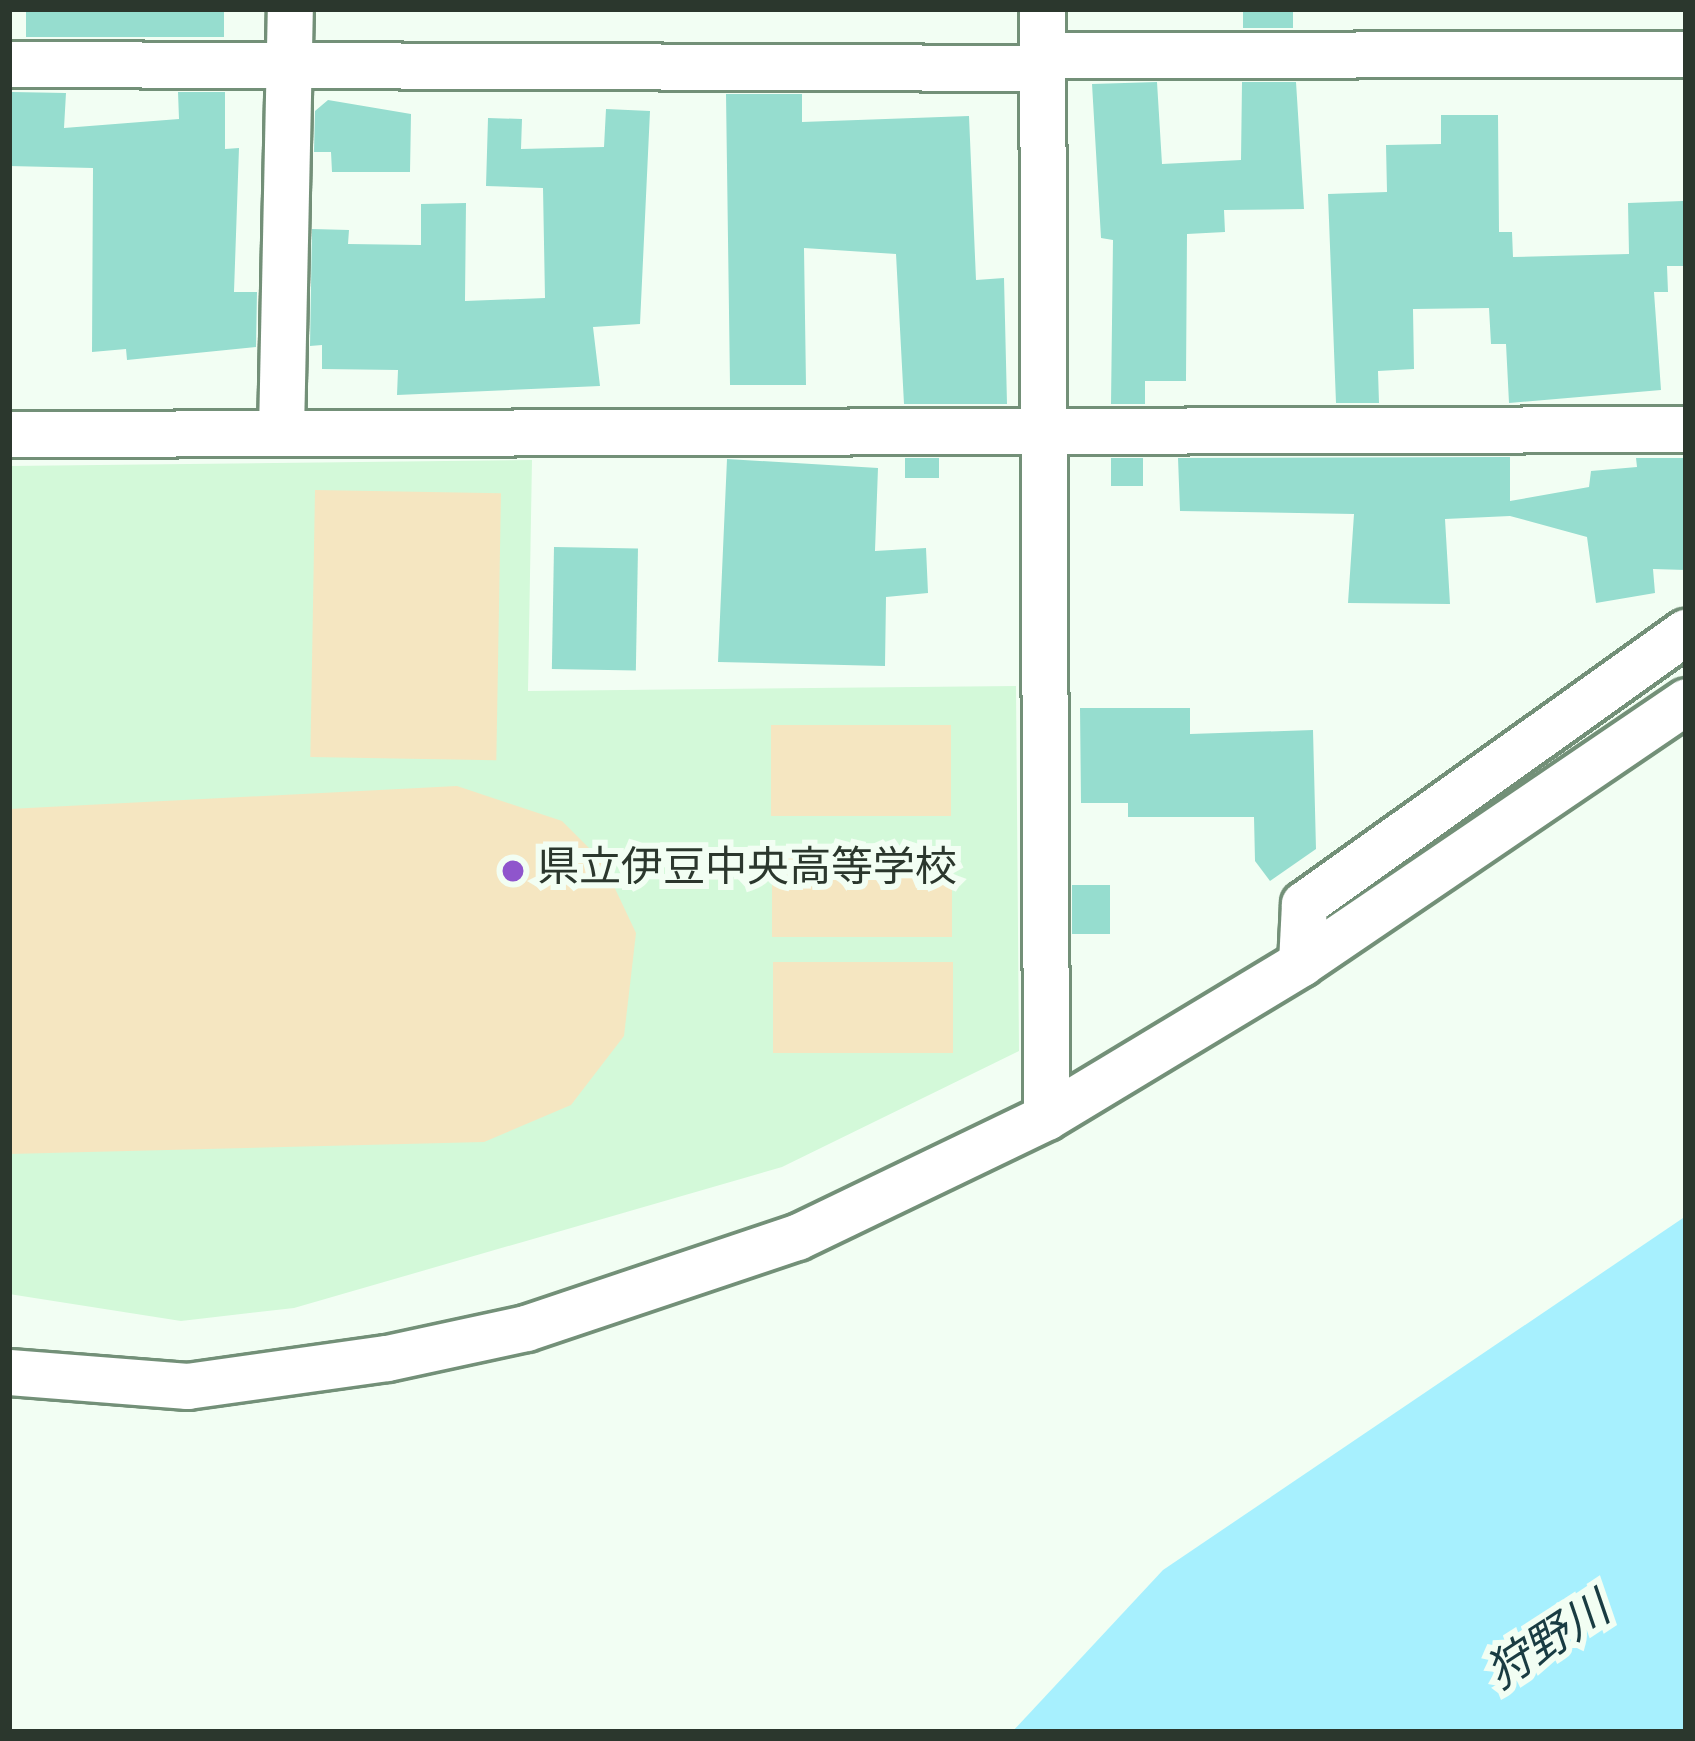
<!DOCTYPE html>
<meta charset="utf-8">
<style>
body{margin:0}
#map{position:relative;width:1695px;height:1741px;overflow:hidden;background:#f2fef3;font-family:Overpass,"Noto Sans JP",sans-serif}
div>[style]{position:absolute}
.built>*{inset:0;background:#d3f9d9}
.green>*{inset:0;background:#f5e6c1;transform-origin:0 0}
.water>*{inset:0;background:#a7f0fe}
.building>*{inset:0;background:#96ddcf;transform-origin:0 0}
.roads{filter:drop-shadow(3px 0 #739078) drop-shadow(-3px 0 #739078) drop-shadow(0 3px #739078) drop-shadow(0 -3px #739078)}
.minor>*{height:45px;margin:-22.5px;padding:0 22.5px;transform-origin:22.5px;border-radius:22.5px;background:#fff}
.dots>*{width:33px;height:33px;translate:-50% -50%;box-sizing:border-box;border:6px solid #f2fef3;border-radius:50%}
span{translate:-50% -50%;white-space:nowrap;text-align:center;line-height:1.15;-webkit-text-stroke:12px #f2fef3;paint-order:stroke}
.poi-label{font-size:42px;color:#2b372d}
.left{translate:0 -50%;text-align:left}
.water-label{font-size:45px;color:#193c42;font-style:italic}
.frame{position:absolute;inset:0;border:12px solid #2b372d;pointer-events:none}
</style>
<div id="map">
<div class="built">
<i style="clip-path:polygon(532px 460px,528px 691px,1016px 686px,1019px 1051px,782px 1167px,294px 1308px,181px 1321px,9px 1294px,9px 466px)"></i>
</div>
<div class="green">
<i style="left:315px;top:490px;width:186px;height:267px;rotate:1deg"></i>
<i style="left:951px;top:725px;width:91px;height:180px;rotate:90deg"></i>
<i style="clip-path:polygon(457px 786px,562px 821px,602px 861px,636px 933px,624px 1036px,571px 1105px,484px 1142px,9px 1154px,9px 809px)"></i>
<i style="left:952px;top:846px;width:91px;height:180px;rotate:90deg"></i>
<i style="left:953px;top:962px;width:91px;height:180px;rotate:90deg"></i>
</div>
<div class="water">
<i style="clip-path:polygon(1686px 1216px,1686px 1732px,1012px 1732px,1163px 1570px)"></i>
</div>
<div class="building">
<i style="left:26px;top:9px;width:198px;height:28px"></i>
<i style="left:1243px;top:9px;width:50px;height:19px"></i>
<i style="clip-path:polygon(1157px 82px,1162px 164px,1241px 160px,1242px 82px,1296px 82px,1304px 209px,1224px 210px,1225px 232px,1187px 234px,1186px 381px,1145px 381px,1145px 404px,1111px 404px,1113px 240px,1101px 238px,1092px 84px)"></i>
<i style="clip-path:polygon(12px 92px,66px 93px,64px 128px,179px 119px,178px 92px,225px 92px,225px 149px,239px 148px,234px 292px,257px 292px,256px 347px,127px 360px,126px 349px,92px 352px,93px 168px,9px 166px)"></i>
<i style="clip-path:polygon(726px 94px,802px 94px,802px 122px,969px 116px,976px 280px,1004px 278px,1007px 404px,904px 404px,896px 254px,804px 248px,806px 385px,730px 385px)"></i>
<i style="clip-path:polygon(328px 100px,411px 114px,410px 172px,332px 172px,331px 152px,314px 152px,315px 111px)"></i>
<i style="clip-path:polygon(606px 109px,650px 111px,640px 324px,593px 327px,600px 386px,397px 395px,398px 370px,322px 369px,322px 345px,310px 346px,312px 229px,349px 230px,348px 244px,421px 245px,421px 204px,466px 203px,465px 301px,545px 298px,543px 188px,486px 186px,488px 118px,522px 119px,521px 149px,604px 147px)"></i>
<i style="clip-path:polygon(1441px 115px,1498px 115px,1499px 232px,1512px 232px,1513px 257px,1629px 254px,1628px 203px,1683px 201px,1685px 266px,1667px 266px,1668px 292px,1654px 292px,1661px 390px,1509px 403px,1506px 344px,1491px 344px,1489px 308px,1413px 309px,1414px 369px,1378px 371px,1379px 403px,1336px 403px,1328px 194px,1387px 192px,1386px 145px,1441px 144px)"></i>
<i style="clip-path:polygon(1510px 457px,1510px 501px,1589px 487px,1591px 471px,1637px 467px,1636px 458px,1686px 458px,1686px 570px,1653px 569px,1655px 593px,1596px 603px,1587px 537px,1510px 516px,1445px 519px,1450px 604px,1348px 603px,1354px 514px,1180px 511px,1178px 458px)"></i>
<i style="left:905px;top:458px;width:34px;height:20px"></i>
<i style="left:1111px;top:458px;width:32px;height:28px"></i>
<i style="clip-path:polygon(727px 459px,878px 468px,875px 551px,926px 548px,928px 593px,886px 597px,885px 666px,718px 662px)"></i>
<i style="left:554px;top:547px;width:84px;height:122px;rotate:1deg"></i>
<i style="clip-path:polygon(1080px 708px,1190px 708px,1190px 734px,1313px 730px,1316px 849px,1270px 881px,1255px 861px,1254px 817px,1128px 817px,1128px 803px,1081px 803px)"></i>
<i style="left:1072px;top:885px;width:38px;height:49px"></i>
</div>
<div class="roads">
<div class="minor">
<i style="left:1042px;top:9px;width:1108px;rotate:89.79deg"></i>
<i style="left:1044px;top:55px;width:642px;rotate:-0.09deg"></i>
<i style="left:9px;top:64px;width:1035px;rotate:0.22deg"></i>
<i style="left:281px;top:431px;width:422px;rotate:-88.8deg"></i>
<i style="left:9px;top:434px;width:1677px;rotate:-0.17deg"></i>
<i style="left:1301px;top:963px;width:59px;rotate:-87.1deg"></i>
<i style="left:1304px;top:904px;width:469px;rotate:-35.5deg"></i>
<i style="left:9px;top:1372px;width:179px;rotate:4.5deg"></i>
<i style="left:187px;top:1386px;width:202px;rotate:-8deg"></i>
<i style="left:387px;top:1358px;width:142px;rotate:-12.2deg"></i>
<i style="left:526px;top:1328px;width:286px;rotate:-18.6deg"></i>
<i style="left:797px;top:1237px;width:276px;rotate:-25.7deg"></i>
<i style="left:1046px;top:1117px;width:298px;rotate:-31.1deg"></i>
<i style="left:1301px;top:963px;width:466px;rotate:-34.2deg"></i>
</div>
</div>
<div class="dots">
<i style="left:513px;top:871px;background:#8f55cc"></i>
</div>
<div class="poi-label">
<span class="left" style="left:537px;top:871px">県立伊豆中央高等学校</span>
</div>
<div class="water-label">
<span style="left:1550px;top:1644px;rotate:-33deg">狩野川</span>
</div>
<div class="frame"></div>
</div>
